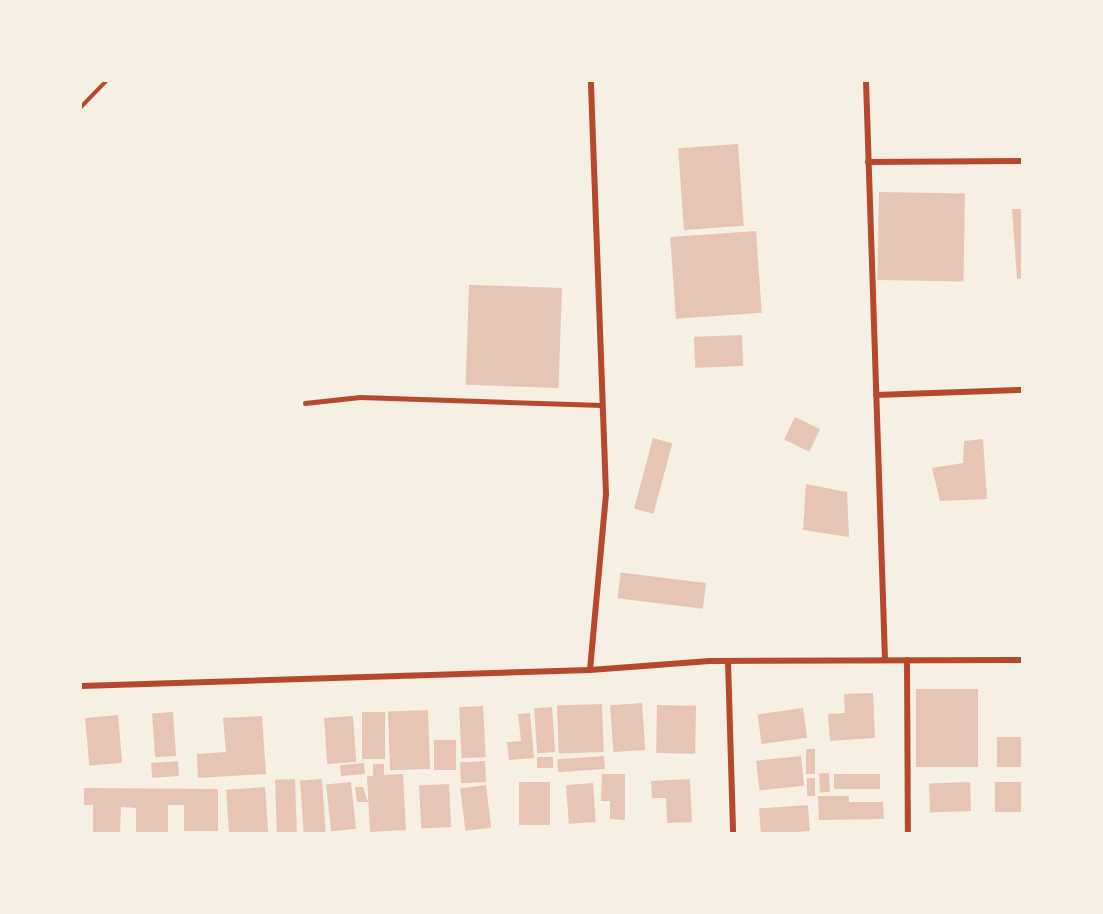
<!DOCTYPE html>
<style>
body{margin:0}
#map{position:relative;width:1103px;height:914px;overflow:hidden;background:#f6efe4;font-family:"Noto Sans",sans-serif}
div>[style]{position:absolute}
.building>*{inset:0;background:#e6c5b7;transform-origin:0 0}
.path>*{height:4px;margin:-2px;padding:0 2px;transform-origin:2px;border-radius:2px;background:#b5482f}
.service>*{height:4.5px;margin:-2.25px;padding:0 2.25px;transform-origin:2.25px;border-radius:2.25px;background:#b5482f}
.minor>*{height:6px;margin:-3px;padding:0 3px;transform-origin:3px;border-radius:3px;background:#b5482f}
span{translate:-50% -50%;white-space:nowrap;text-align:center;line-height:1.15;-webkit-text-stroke:6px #f6efe4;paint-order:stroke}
.frame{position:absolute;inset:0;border:82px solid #f6efe4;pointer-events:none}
</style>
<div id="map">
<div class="building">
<i style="left:738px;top:144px;width:82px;height:60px;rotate:86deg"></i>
<i style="left:879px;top:192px;width:86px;height:88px;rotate:1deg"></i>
<i style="clip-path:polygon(1012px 209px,1022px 209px,1022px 278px,1017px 279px)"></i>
<i style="left:756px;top:231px;width:82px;height:86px;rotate:86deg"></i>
<i style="left:562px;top:288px;width:100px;height:93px;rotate:92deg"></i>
<i style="left:742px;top:335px;width:31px;height:48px;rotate:88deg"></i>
<i style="left:795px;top:417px;width:28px;height:25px;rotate:26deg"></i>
<i style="left:653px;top:438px;width:20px;height:73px;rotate:15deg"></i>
<i style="clip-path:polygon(983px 439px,987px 499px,940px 501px,932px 468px,963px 463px,964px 441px)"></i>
<i style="clip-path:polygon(806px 484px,847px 492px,849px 537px,803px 530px)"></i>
<i style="left:706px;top:583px;width:26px;height:86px;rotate:97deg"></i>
<i style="left:916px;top:689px;width:62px;height:78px"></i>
<i style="clip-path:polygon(873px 693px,875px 738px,830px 741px,828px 714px,845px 713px,844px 694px)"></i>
<i style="left:642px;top:703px;width:47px;height:32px;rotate:86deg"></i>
<i style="left:602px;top:704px;width:48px;height:45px;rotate:88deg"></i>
<i style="left:657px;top:705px;width:39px;height:48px;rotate:1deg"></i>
<i style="left:483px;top:706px;width:51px;height:24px;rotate:87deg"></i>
<i style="left:552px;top:707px;width:45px;height:18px;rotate:86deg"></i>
<i style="left:803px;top:708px;width:30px;height:46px;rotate:82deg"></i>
<i style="left:428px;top:710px;width:59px;height:40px;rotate:88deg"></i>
<i style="left:173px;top:712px;width:44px;height:21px;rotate:86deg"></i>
<i style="left:362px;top:712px;width:23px;height:47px"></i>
<i style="clip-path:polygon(530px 713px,534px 758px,509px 760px,507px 742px,521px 741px,518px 714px)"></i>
<i style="left:118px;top:715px;width:48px;height:33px;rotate:85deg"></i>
<i style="clip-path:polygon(262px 716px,266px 774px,198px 778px,197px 754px,226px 752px,223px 718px)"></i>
<i style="left:353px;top:716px;width:46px;height:29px;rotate:86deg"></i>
<i style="left:1022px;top:737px;width:30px;height:25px;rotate:90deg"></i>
<i style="left:434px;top:740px;width:22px;height:30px"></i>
<i style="left:806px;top:749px;width:9px;height:25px"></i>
<i style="left:604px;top:756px;width:13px;height:47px;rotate:86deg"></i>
<i style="left:801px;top:756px;width:30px;height:45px;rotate:84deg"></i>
<i style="left:537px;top:757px;width:16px;height:11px"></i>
<i style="left:178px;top:761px;width:15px;height:27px;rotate:86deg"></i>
<i style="left:485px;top:761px;width:21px;height:25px;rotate:87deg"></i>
<i style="left:364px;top:763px;width:11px;height:24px;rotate:85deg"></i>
<i style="clip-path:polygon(373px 764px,384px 764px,384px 775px,403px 774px,406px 830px,370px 832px,367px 776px,373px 776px)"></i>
<i style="left:829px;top:773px;width:19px;height:10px;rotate:87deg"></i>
<i style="clip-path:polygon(602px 774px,625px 774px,625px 820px,610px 819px,610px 801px,601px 801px)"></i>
<i style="left:834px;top:774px;width:46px;height:15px"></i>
<i style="left:807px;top:778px;width:8px;height:18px"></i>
<i style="left:295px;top:779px;width:54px;height:20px;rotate:88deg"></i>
<i style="left:322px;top:779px;width:54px;height:22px;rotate:86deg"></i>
<i style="clip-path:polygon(690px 779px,692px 822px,667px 823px,666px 798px,652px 798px,651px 781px)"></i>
<i style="left:351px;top:782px;width:47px;height:25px;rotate:84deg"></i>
<i style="left:519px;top:782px;width:31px;height:43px"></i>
<i style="left:970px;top:782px;width:29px;height:41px;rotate:88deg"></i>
<i style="left:1022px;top:782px;width:30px;height:27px;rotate:90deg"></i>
<i style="left:593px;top:783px;width:39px;height:27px;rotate:86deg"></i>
<i style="left:449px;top:784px;width:43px;height:30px;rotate:87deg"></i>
<i style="left:486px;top:785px;width:43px;height:26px;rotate:83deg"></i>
<i style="left:265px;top:787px;width:46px;height:39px;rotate:86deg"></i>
<i style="clip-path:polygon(355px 787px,363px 787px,368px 802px,357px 802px)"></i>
<i style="clip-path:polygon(84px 788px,218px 789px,218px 831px,184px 831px,184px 805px,168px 805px,168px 833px,136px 833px,136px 808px,121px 807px,120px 833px,93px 833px,93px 805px,84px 805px)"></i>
<i style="clip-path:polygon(818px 796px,849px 796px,849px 802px,883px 802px,884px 819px,819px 820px)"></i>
<i style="left:808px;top:805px;width:26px;height:49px;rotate:86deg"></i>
</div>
<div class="path">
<i style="left:81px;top:107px;width:36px;rotate:-46deg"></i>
</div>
<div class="service">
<i style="left:305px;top:403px;width:55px;rotate:-6.2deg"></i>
<i style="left:360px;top:397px;width:242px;rotate:1.9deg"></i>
</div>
<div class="minor">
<i style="left:866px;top:81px;width:579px;rotate:88.12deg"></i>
<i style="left:868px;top:162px;width:154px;rotate:-0.4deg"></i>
<i style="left:876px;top:395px;width:146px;rotate:-2deg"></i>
<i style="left:907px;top:660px;width:173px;rotate:89.7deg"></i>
<i style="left:728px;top:661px;width:172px;rotate:88.3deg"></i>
<i style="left:590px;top:670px;width:177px;rotate:-84.8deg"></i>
<i style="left:606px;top:494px;width:413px;rotate:-92.1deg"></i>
<i style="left:81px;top:686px;width:509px;rotate:-1.8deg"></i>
<i style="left:590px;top:670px;width:120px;rotate:-4.3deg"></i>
<i style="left:710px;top:661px;width:312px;rotate:-0.2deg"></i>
</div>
<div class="frame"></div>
</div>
